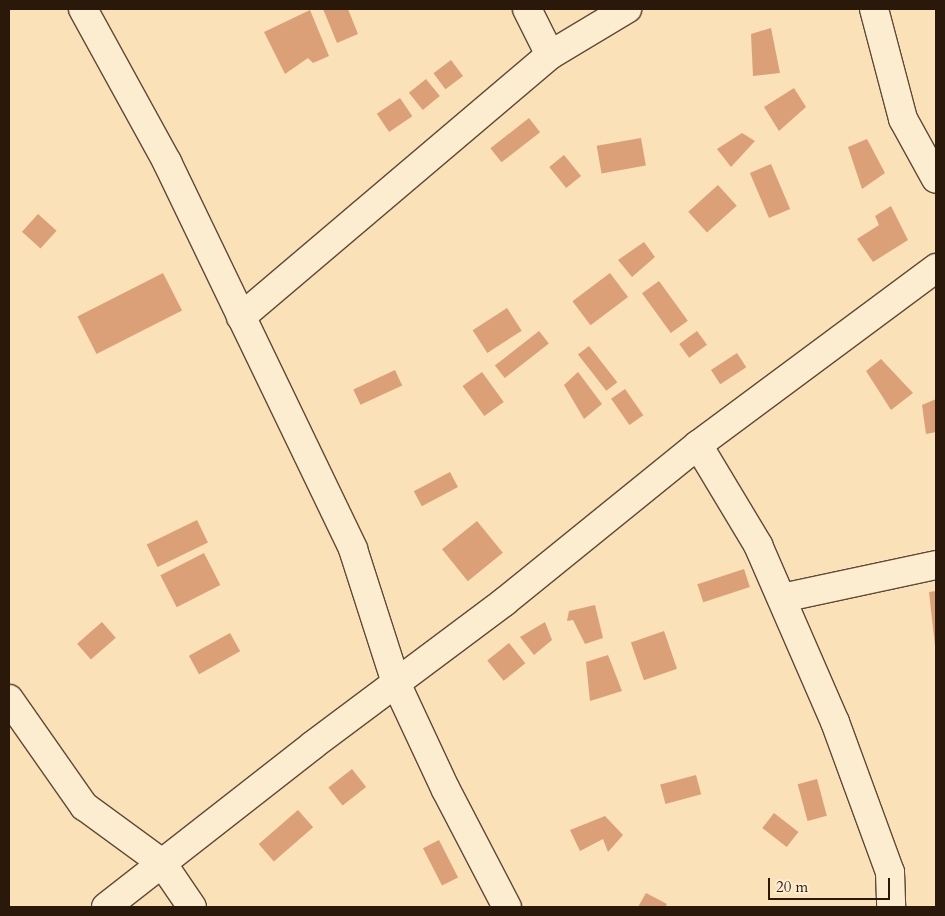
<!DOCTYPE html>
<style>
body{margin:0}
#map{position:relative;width:945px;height:916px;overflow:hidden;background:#fae1b7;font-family:Cardo,serif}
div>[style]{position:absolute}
.building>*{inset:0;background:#dca079;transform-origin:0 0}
.roads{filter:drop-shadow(1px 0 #5e4a36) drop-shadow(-1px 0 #5e4a36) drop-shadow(0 1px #5e4a36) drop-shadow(0 -1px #5e4a36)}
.street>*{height:28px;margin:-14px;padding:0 14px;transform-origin:14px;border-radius:14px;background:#fcecd0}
span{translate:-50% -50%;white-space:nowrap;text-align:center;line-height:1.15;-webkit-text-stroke:4px #fcecd0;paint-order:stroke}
.frame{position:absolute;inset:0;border:10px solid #2a180b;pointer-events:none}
.scale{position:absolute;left:768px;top:878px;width:122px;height:22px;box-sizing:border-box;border:2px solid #2a180b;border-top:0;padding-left:6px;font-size:15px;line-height:18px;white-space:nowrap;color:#2a180b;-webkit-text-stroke:4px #fcecd0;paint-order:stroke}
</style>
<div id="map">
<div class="building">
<i style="clip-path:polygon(323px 9px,348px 9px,358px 34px,337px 43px)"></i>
<i style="clip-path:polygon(310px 10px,329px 56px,313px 63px,308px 58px,285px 74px,264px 32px)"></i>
<i style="clip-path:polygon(771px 28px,780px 73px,753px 76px,751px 34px)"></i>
<i style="left:451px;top:60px;width:20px;height:22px;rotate:53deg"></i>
<i style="left:426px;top:79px;width:22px;height:22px;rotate:51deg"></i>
<i style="clip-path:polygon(794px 88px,806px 107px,779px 131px,764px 107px)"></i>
<i style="left:400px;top:98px;width:22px;height:28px;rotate:56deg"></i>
<i style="left:529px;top:118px;width:18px;height:49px;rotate:52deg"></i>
<i style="clip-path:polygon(742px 133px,755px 141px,731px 167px,717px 149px)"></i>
<i style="left:641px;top:138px;width:28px;height:45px;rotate:80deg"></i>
<i style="clip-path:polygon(867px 139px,885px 173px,862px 189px,848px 147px)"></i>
<i style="left:564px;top:155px;width:27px;height:19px;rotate:51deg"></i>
<i style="left:771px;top:164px;width:49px;height:23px;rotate:67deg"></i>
<i style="left:718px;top:185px;width:28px;height:40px;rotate:48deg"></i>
<i style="clip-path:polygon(891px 206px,908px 240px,873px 262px,857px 239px,879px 225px,875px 216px)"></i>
<i style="left:38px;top:214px;width:25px;height:24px;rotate:42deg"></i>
<i style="clip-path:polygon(644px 242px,655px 257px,632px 277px,618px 260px)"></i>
<i style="left:163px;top:273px;width:42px;height:96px;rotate:63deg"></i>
<i style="left:610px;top:273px;width:30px;height:47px;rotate:53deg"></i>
<i style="left:659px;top:281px;width:49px;height:21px;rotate:54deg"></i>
<i style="left:507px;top:308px;width:27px;height:41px;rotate:57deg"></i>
<i style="left:539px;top:331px;width:16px;height:56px;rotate:52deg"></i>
<i style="left:697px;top:331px;width:17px;height:22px;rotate:54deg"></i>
<i style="left:589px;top:346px;width:46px;height:14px;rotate:52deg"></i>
<i style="left:737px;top:353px;width:17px;height:31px;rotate:57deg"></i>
<i style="clip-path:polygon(881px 359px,913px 393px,891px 410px,866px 371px)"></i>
<i style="left:395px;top:370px;width:17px;height:46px;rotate:65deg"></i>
<i style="left:482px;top:372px;width:37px;height:24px;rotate:54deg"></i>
<i style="clip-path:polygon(578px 372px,602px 404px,584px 419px,564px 385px)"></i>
<i style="left:625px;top:389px;width:32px;height:17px;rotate:55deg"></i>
<i style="clip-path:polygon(936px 399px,936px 432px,926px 434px,922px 405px)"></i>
<i style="left:450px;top:472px;width:17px;height:41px;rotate:62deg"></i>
<i style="left:197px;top:520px;width:25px;height:56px;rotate:64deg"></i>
<i style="left:477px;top:521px;width:41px;height:45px;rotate:51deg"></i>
<i style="left:204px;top:553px;width:36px;height:49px;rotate:63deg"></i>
<i style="left:744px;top:569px;width:19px;height:49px;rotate:72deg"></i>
<i style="clip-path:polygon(936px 591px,936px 646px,935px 646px,929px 592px)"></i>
<i style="clip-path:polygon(595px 605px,603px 638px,585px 644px,573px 620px,567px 621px,569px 611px)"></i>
<i style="left:102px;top:622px;width:21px;height:33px;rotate:49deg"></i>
<i style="clip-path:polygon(545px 622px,552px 640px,534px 655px,520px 637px)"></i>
<i style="left:664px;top:631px;width:40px;height:35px;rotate:71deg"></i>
<i style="left:230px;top:633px;width:21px;height:47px;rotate:61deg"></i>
<i style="left:509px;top:643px;width:26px;height:28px;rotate:51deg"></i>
<i style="clip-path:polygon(608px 655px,622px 691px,590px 701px,586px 662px)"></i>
<i style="left:352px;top:769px;width:23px;height:30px;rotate:52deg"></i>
<i style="left:696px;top:775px;width:20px;height:37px;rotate:75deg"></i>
<i style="left:817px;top:779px;width:38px;height:20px;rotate:75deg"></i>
<i style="left:298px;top:810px;width:23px;height:52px;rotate:49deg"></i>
<i style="left:774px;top:813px;width:31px;height:19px;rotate:38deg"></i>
<i style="clip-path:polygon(605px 816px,623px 835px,608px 852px,603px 839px,580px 851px,570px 830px)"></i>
<i style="left:439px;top:840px;width:42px;height:18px;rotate:63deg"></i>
<i style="clip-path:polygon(646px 893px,667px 904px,665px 907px,638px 907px)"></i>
</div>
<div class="roads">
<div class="street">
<i style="left:83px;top:9px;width:175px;rotate:61.2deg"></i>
<i style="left:167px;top:162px;width:429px;rotate:64.3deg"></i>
<i style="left:353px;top:549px;width:141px;rotate:72.2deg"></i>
<i style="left:396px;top:683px;width:118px;rotate:65deg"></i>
<i style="left:446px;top:790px;width:132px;rotate:62.5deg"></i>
<i style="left:527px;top:9px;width:51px;rotate:63.4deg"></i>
<i style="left:874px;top:9px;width:114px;rotate:75.2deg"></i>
<i style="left:903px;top:119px;width:68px;rotate:61.2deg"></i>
<i style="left:241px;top:317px;width:405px;rotate:-40.3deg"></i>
<i style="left:550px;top:55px;width:90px;rotate:-30.9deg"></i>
<i style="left:698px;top:445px;width:117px;rotate:59deg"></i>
<i style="left:758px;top:545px;width:193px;rotate:66.5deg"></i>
<i style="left:835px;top:722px;width:160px;rotate:69.9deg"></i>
<i style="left:890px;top:872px;width:35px;rotate:88deg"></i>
<i style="left:782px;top:598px;width:157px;rotate:-12.1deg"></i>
<i style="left:9px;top:699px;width:131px;rotate:55deg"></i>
<i style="left:84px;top:806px;width:97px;rotate:36.2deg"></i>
<i style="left:162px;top:863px;width:53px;rotate:55.7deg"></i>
<i style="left:106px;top:907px;width:263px;rotate:-38deg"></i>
<i style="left:313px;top:745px;width:239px;rotate:-36.8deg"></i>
<i style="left:504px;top:602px;width:250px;rotate:-39deg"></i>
<i style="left:698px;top:445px;width:297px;rotate:-36.6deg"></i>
</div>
</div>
<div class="frame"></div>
<div class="scale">20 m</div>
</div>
